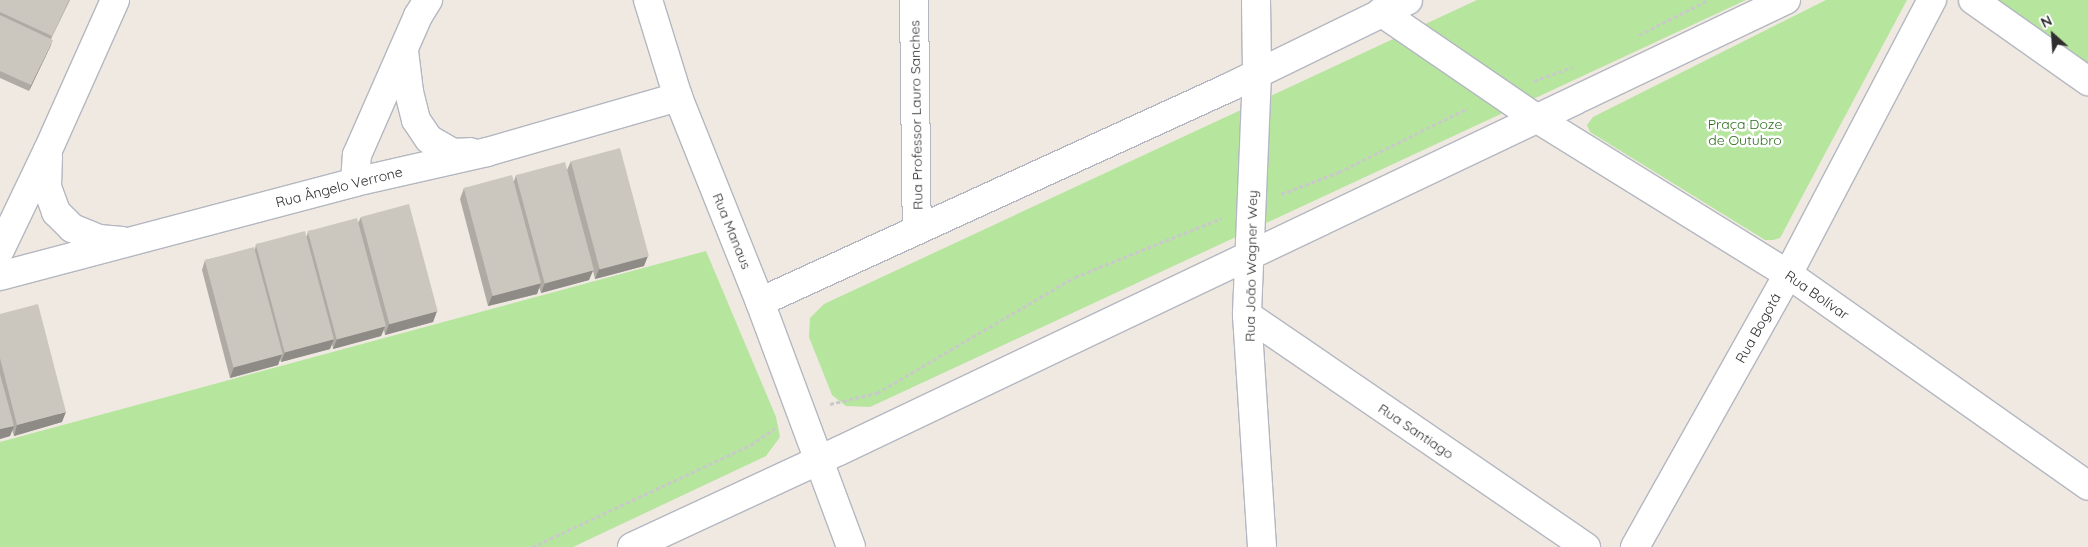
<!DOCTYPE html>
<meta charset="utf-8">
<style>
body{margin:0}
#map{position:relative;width:2088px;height:547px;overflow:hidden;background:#efe9e1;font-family:Quicksand,sans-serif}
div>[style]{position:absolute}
.green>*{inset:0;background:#b6e59e}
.path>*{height:3px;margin-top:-1.5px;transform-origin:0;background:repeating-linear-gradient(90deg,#c9c9c9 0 4px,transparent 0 6.5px)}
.roads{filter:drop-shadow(1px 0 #b4b7c1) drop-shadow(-1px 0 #b4b7c1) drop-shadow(0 1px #b4b7c1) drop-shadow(0 -1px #b4b7c1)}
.minor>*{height:28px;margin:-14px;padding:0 14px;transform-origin:14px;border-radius:14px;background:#fff}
.wall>*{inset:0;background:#afaba4}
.shaded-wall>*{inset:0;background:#8e8b86}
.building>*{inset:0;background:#cbc7bf;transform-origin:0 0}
span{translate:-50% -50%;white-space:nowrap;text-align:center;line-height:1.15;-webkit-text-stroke:5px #fff;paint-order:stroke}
.street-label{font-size:14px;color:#2e2e2e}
.park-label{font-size:14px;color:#2c6e1b}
.north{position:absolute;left:2028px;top:10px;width:50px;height:50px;-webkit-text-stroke:4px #fff;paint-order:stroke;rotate:334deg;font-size:14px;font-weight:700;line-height:20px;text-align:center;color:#2e2e2e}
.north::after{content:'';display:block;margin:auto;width:18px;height:22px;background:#2e2e2e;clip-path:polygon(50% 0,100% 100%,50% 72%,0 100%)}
</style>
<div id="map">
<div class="green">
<i style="clip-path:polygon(1477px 0,1746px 0,870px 407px,846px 406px,832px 395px,809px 337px,810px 318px,824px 304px)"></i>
<i style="clip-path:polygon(1826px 0,1907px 0,1780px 238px,1773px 240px,1765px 240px,1590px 132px,1587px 125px,1593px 117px)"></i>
<i style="clip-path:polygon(1997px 0,2088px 0,2088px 68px)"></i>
<i style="clip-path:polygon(706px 251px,776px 417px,780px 437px,766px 456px,573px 547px,0 547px,0 442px)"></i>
</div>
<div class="path">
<i style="left:1639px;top:35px;width:77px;rotate:-26.9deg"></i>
<i style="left:1534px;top:81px;width:41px;rotate:-19.7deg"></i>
<i style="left:1281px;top:194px;width:62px;rotate:-20.8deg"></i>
<i style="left:1339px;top:172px;width:144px;rotate:-26.4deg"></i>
<i style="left:830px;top:404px;width:48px;rotate:-13.2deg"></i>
<i style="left:877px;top:393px;width:229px;rotate:-30.4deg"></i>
<i style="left:1075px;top:277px;width:158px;rotate:-21.9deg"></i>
<i style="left:532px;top:547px;width:242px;rotate:-25deg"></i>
<i style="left:751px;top:445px;width:29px;rotate:-35deg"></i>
</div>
<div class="roads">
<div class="minor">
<i style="left:648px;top:0;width:102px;rotate:72.8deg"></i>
<i style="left:678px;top:97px;width:221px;rotate:68.2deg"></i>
<i style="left:760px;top:302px;width:261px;rotate:69.6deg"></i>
<i style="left:914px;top:0;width:230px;rotate:89.3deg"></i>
<i style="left:1256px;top:0;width:74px;rotate:89.2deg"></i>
<i style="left:1257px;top:74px;width:241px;rotate:92.4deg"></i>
<i style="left:1247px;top:315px;width:232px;rotate:86.3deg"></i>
<i style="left:1973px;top:0;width:141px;rotate:35.2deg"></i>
<i style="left:1381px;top:12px;width:188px;rotate:34.4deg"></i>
<i style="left:1536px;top:118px;width:296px;rotate:31.8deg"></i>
<i style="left:1788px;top:274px;width:367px;rotate:35.2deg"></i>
<i style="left:404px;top:51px;width:41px;rotate:83deg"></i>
<i style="left:409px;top:92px;width:29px;rotate:76deg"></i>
<i style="left:416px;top:120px;width:23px;rotate:56deg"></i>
<i style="left:429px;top:139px;width:28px;rotate:30deg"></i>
<i style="left:453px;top:153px;width:17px;rotate:-3deg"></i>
<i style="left:48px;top:157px;width:30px;rotate:92deg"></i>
<i style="left:47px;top:187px;width:27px;rotate:70deg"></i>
<i style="left:56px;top:212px;width:23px;rotate:45deg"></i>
<i style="left:72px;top:228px;width:29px;rotate:22deg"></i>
<i style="left:99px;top:239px;width:23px;rotate:5deg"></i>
<i style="left:355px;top:182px;width:27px;rotate:-86deg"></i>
<i style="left:357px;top:155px;width:152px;rotate:-66.3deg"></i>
<i style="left:418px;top:16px;width:19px;rotate:-58deg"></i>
<i style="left:0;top:250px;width:111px;rotate:-64.4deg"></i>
<i style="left:48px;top:150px;width:164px;rotate:-65.9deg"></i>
<i style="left:0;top:276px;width:367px;rotate:-14.8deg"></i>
<i style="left:355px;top:182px;width:135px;rotate:-12.8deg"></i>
<i style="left:487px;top:152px;width:199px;rotate:-16.1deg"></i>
<i style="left:760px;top:302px;width:517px;rotate:-24.58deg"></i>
<i style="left:1230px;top:87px;width:198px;rotate:-26deg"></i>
<i style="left:1247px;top:315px;width:411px;rotate:34.4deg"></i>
<i style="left:632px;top:547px;width:228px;rotate:-24.9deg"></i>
<i style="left:839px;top:451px;width:1049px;rotate:-25.47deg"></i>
<i style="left:1635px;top:547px;width:313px;rotate:-60.7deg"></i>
<i style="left:1788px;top:274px;width:310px;rotate:-62.3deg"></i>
</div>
</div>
<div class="wall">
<i style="clip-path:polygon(0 0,70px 0,51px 39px,51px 45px,29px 91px,0 78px)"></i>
<i style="clip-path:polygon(571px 161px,644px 266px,595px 279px,593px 271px,589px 280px,541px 293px,539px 287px,537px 294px,488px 306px,460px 199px,464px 188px,514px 181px,516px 175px,567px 170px)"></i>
<i style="clip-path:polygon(361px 217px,437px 311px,433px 322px,385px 335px,384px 330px,381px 336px,333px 349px,332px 344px,330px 349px,281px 362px,280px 359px,278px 365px,230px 378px,202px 270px,205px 260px,255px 249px,256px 244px,307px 236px,308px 231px,358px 223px)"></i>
<i style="clip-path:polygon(0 314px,62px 422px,14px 436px,12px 430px,10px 436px,0 439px)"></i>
</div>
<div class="shaded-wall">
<i style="clip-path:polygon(53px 40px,51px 45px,29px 91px,31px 85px)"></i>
<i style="clip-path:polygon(648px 256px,644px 266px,595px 279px,599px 269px)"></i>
<i style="clip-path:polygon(593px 270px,589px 280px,541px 293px,545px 283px)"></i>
<i style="clip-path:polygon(541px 283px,537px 294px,488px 306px,492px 296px)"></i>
<i style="clip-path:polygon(437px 311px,433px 322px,385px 335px,389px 324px)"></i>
<i style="clip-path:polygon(385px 326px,381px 336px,333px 349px,337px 339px)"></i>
<i style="clip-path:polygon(334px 339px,330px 349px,281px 362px,285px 352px)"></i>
<i style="clip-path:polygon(282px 354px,278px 365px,230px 378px,234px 367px)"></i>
<i style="clip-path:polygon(66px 412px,62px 422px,14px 436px,17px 425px)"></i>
<i style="clip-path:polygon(14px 426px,10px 436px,0 439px,0 429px)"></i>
</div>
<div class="building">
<i style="clip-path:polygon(0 0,69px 0,52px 36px,0 12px)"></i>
<i style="clip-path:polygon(0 15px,53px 40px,31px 85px,0 71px)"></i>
<i style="left:620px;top:148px;width:112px;height:51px;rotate:75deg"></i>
<i style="left:565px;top:162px;width:112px;height:51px;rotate:75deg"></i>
<i style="left:512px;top:175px;width:112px;height:50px;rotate:75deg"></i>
<i style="left:409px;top:204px;width:111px;height:50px;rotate:75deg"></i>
<i style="left:357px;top:218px;width:112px;height:51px;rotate:75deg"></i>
<i style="left:305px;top:231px;width:112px;height:51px;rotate:75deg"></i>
<i style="left:254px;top:247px;width:111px;height:51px;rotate:75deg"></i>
<i style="clip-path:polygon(38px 304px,66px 412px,17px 425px,0 358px,0 314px)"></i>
<i style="clip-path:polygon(0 374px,14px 426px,0 429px)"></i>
</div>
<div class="street-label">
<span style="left:916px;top:115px;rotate:-91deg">Rua Professor Lauro Sanches</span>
<span style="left:339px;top:187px;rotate:-14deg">Rua Ângelo Verrone</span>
<span style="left:732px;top:231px;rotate:68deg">Rua Manaus</span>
<span style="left:1251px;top:266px;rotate:-89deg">Rua João Wagner Wey</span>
<span style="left:1817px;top:295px;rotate:35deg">Rua Bolívar</span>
<span style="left:1758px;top:328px;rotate:-61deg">Rua Bogotá</span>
<span style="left:1416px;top:431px;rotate:34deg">Rua Santiago</span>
</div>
<div class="park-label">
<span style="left:1745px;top:132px">Praça Doze<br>de Outubro</span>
</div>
<div class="north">N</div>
</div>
